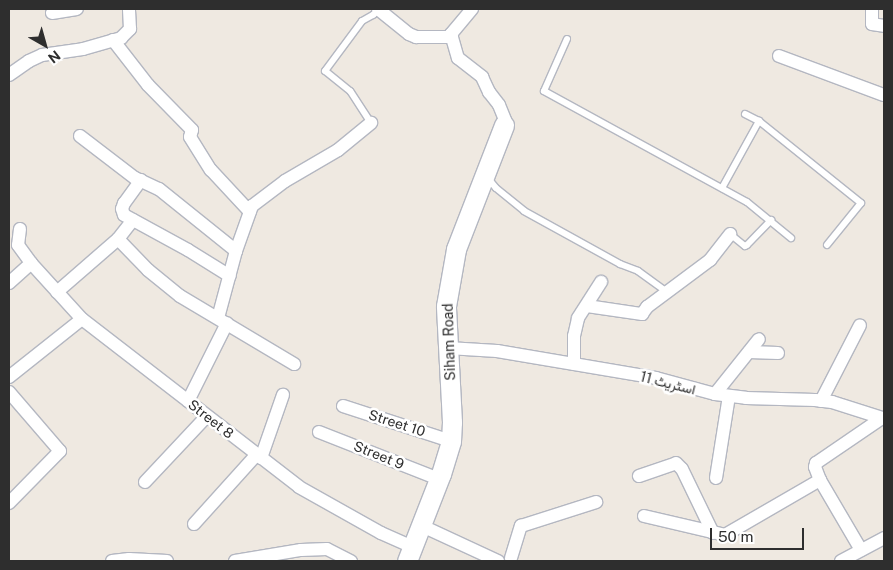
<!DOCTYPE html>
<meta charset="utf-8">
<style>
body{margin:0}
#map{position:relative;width:893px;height:570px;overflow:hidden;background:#efe9e1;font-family:"Public Sans",Vazirmatn,sans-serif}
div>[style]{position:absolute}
.roads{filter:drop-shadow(1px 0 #b4b7c1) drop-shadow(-1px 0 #b4b7c1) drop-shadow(0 1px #b4b7c1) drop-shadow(0 -1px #b4b7c1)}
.lane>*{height:6px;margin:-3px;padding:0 3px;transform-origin:3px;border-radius:3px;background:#fff}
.street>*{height:12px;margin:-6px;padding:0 6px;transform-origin:6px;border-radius:6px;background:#fff}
.secondary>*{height:19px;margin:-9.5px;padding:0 9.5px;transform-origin:9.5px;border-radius:9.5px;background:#fff}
span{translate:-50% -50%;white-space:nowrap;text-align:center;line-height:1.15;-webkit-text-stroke:5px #fff;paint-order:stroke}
.street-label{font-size:14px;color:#2e2e2e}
.frame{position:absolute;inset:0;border:10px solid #2e2e2e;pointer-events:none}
.north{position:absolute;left:20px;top:20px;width:50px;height:50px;-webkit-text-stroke:4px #fff;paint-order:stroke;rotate:142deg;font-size:14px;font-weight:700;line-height:20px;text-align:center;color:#2e2e2e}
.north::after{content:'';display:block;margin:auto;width:18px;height:22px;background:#2e2e2e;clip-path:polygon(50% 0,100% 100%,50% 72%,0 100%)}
.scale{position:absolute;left:710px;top:528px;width:94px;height:22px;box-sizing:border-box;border:2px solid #2e2e2e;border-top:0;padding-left:6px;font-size:15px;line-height:18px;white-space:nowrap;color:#2e2e2e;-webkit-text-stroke:4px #fff;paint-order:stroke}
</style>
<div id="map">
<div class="roads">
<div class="lane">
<i style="left:567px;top:39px;width:57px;rotate:113.9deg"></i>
<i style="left:544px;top:91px;width:231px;rotate:28.7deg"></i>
<i style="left:747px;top:202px;width:57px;rotate:39.3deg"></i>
<i style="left:745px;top:114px;width:16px;rotate:27deg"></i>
<i style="left:759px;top:121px;width:131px;rotate:38.8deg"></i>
<i style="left:861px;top:203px;width:54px;rotate:129deg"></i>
<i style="left:371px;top:123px;width:38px;rotate:-123deg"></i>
<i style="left:350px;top:91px;width:32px;rotate:-141deg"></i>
<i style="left:325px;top:71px;width:62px;rotate:-53.5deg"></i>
<i style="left:362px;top:21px;width:13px;rotate:-29deg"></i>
<i style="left:373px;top:15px;width:7px;rotate:-45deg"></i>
<i style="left:487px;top:177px;width:14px;rotate:51deg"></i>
<i style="left:496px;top:188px;width:36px;rotate:39deg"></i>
<i style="left:524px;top:211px;width:110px;rotate:28.9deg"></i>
<i style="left:620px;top:264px;width:19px;rotate:21deg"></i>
<i style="left:638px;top:271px;width:36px;rotate:36deg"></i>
<i style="left:722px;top:188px;width:77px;rotate:-61.1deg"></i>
<i style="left:730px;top:234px;width:19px;rotate:39deg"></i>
<i style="left:745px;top:246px;width:2px;rotate:-27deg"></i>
<i style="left:747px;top:245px;width:35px;rotate:-46deg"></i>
</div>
<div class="street">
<i style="left:378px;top:9px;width:40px;rotate:39deg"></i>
<i style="left:409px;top:34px;width:8px;rotate:23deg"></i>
<i style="left:416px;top:37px;width:36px"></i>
<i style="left:472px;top:9px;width:33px;rotate:130deg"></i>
<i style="left:451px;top:34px;width:25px;rotate:74deg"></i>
<i style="left:458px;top:58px;width:31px;rotate:38deg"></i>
<i style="left:482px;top:77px;width:17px;rotate:65deg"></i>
<i style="left:489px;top:92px;width:16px;rotate:52deg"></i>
<i style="left:499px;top:105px;width:16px;rotate:68deg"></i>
<i style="left:505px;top:120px;width:5px;rotate:101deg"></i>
<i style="left:872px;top:9px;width:15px;rotate:90deg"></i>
<i style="left:872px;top:24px;width:12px;rotate:9deg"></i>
<i style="left:52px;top:13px;width:25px;rotate:-9deg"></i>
<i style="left:113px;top:40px;width:57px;rotate:52.1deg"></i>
<i style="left:148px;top:85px;width:63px;rotate:45.6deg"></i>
<i style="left:192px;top:130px;width:7px;rotate:106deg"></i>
<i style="left:190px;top:137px;width:39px;rotate:58deg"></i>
<i style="left:211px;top:170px;width:57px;rotate:47.1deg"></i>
<i style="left:779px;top:56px;width:112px;rotate:20.4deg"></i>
<i style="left:9px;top:75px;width:24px;rotate:-35deg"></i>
<i style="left:29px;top:61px;width:14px;rotate:-25deg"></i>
<i style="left:42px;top:55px;width:41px;rotate:-8.3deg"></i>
<i style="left:83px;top:49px;width:40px;rotate:-16deg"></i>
<i style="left:121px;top:38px;width:13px;rotate:-45deg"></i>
<i style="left:130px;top:29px;width:20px;rotate:-93deg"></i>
<i style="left:80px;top:136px;width:69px;rotate:37.4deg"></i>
<i style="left:135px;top:178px;width:26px;rotate:25deg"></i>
<i style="left:159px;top:189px;width:99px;rotate:38.8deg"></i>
<i style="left:141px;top:180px;width:29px;rotate:126deg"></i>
<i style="left:124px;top:203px;width:6px;rotate:108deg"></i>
<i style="left:122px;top:209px;width:6px;rotate:72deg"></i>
<i style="left:124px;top:215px;width:73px;rotate:28.7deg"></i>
<i style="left:188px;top:250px;width:49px;rotate:31.8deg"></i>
<i style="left:20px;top:229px;width:16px;rotate:97deg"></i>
<i style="left:18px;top:245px;width:22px;rotate:54deg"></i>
<i style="left:31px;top:263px;width:76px;rotate:47.7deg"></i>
<i style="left:82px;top:319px;width:274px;rotate:37.7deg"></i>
<i style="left:299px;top:487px;width:94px;rotate:29.3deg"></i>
<i style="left:381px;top:533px;width:34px;rotate:24deg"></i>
<i style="left:118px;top:239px;width:43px;rotate:45.9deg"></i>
<i style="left:148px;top:270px;width:41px;rotate:39.1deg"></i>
<i style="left:180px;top:296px;width:133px;rotate:30.8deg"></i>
<i style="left:9px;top:283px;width:30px;rotate:-42deg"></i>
<i style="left:57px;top:292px;width:81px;rotate:-41deg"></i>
<i style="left:118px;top:239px;width:24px;rotate:-52deg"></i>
<i style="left:587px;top:306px;width:56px;rotate:8.3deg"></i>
<i style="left:642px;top:314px;width:9px;rotate:-54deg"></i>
<i style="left:647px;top:307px;width:79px;rotate:-36.7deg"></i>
<i style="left:710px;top:260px;width:33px;rotate:-52deg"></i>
<i style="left:218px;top:318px;width:69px;rotate:-75deg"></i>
<i style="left:236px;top:251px;width:48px;rotate:-70.4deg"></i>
<i style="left:252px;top:206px;width:41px;rotate:-37.1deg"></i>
<i style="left:285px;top:181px;width:61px;rotate:-30.3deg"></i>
<i style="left:338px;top:150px;width:43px;rotate:-39.3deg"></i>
<i style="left:448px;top:348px;width:49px;rotate:3.5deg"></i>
<i style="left:497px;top:351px;width:161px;rotate:9.6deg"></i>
<i style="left:656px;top:378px;width:61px;rotate:15.2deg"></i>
<i style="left:715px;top:394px;width:31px;rotate:7deg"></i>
<i style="left:746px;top:398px;width:69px;rotate:1.7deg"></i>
<i style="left:815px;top:400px;width:17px;rotate:7deg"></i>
<i style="left:832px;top:402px;width:52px;rotate:17.7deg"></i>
<i style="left:882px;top:418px;width:80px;rotate:145.7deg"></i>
<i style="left:816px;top:463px;width:4px;rotate:104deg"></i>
<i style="left:815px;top:467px;width:14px;rotate:69deg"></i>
<i style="left:820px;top:480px;width:81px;rotate:59.6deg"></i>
<i style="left:749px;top:352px;width:29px;rotate:2deg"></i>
<i style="left:574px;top:364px;width:28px;rotate:-90deg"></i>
<i style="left:574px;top:336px;width:18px;rotate:-77deg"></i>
<i style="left:578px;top:318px;width:43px;rotate:-57.4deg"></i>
<i style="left:9px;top:377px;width:93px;rotate:-38.5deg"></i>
<i style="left:9px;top:392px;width:78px;rotate:49.2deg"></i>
<i style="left:60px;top:451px;width:73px;rotate:134.4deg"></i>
<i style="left:715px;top:394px;width:70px;rotate:-51.3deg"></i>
<i style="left:188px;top:401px;width:87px;rotate:-63.4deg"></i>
<i style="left:821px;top:401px;width:85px;rotate:-62.8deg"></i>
<i style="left:343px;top:406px;width:114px;rotate:18deg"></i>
<i style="left:319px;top:432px;width:129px;rotate:21.4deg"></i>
<i style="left:261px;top:458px;width:67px;rotate:-70.8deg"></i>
<i style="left:639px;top:476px;width:39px;rotate:-19deg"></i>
<i style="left:676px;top:463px;width:8px;rotate:45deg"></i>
<i style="left:682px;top:469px;width:71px;rotate:64.2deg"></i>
<i style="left:716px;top:478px;width:83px;rotate:-81deg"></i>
<i style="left:145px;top:482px;width:89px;rotate:-46.8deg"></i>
<i style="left:644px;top:516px;width:83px;rotate:13.2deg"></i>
<i style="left:725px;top:535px;width:110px;rotate:-30.1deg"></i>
<i style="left:194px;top:524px;width:94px;rotate:-48deg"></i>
<i style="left:420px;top:525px;width:86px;rotate:24.8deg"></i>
<i style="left:511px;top:558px;width:34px;rotate:-73deg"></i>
<i style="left:521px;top:526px;width:79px;rotate:-17.7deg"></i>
<i style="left:112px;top:561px;width:17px;rotate:-7deg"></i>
<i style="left:129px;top:559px;width:38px;rotate:3deg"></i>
<i style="left:235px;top:561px;width:67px;rotate:-9.5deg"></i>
<i style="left:301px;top:550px;width:26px;rotate:-2deg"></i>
<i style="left:327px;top:549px;width:27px;rotate:27deg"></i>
<i style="left:841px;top:561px;width:49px;rotate:-28.1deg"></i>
</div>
<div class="secondary">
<i style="left:407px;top:561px;width:93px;rotate:-68.7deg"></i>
<i style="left:441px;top:474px;width:34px;rotate:-73deg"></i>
<i style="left:451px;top:441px;width:19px;rotate:-87deg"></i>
<i style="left:452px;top:422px;width:116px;rotate:-93deg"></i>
<i style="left:446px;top:306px;width:58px;rotate:-80deg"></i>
<i style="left:456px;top:249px;width:133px;rotate:-68.8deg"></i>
</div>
</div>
<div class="street-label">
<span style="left:449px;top:342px;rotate:-92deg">Siham Road</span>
<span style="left:668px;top:383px;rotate:14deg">اسٹریٹ 11</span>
<span style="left:211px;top:419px;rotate:38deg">Street 8</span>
<span style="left:397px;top:423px;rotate:18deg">Street 10</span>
<span style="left:379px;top:455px;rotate:22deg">Street 9</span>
</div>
<div class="frame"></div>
<div class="north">N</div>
<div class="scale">50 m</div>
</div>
